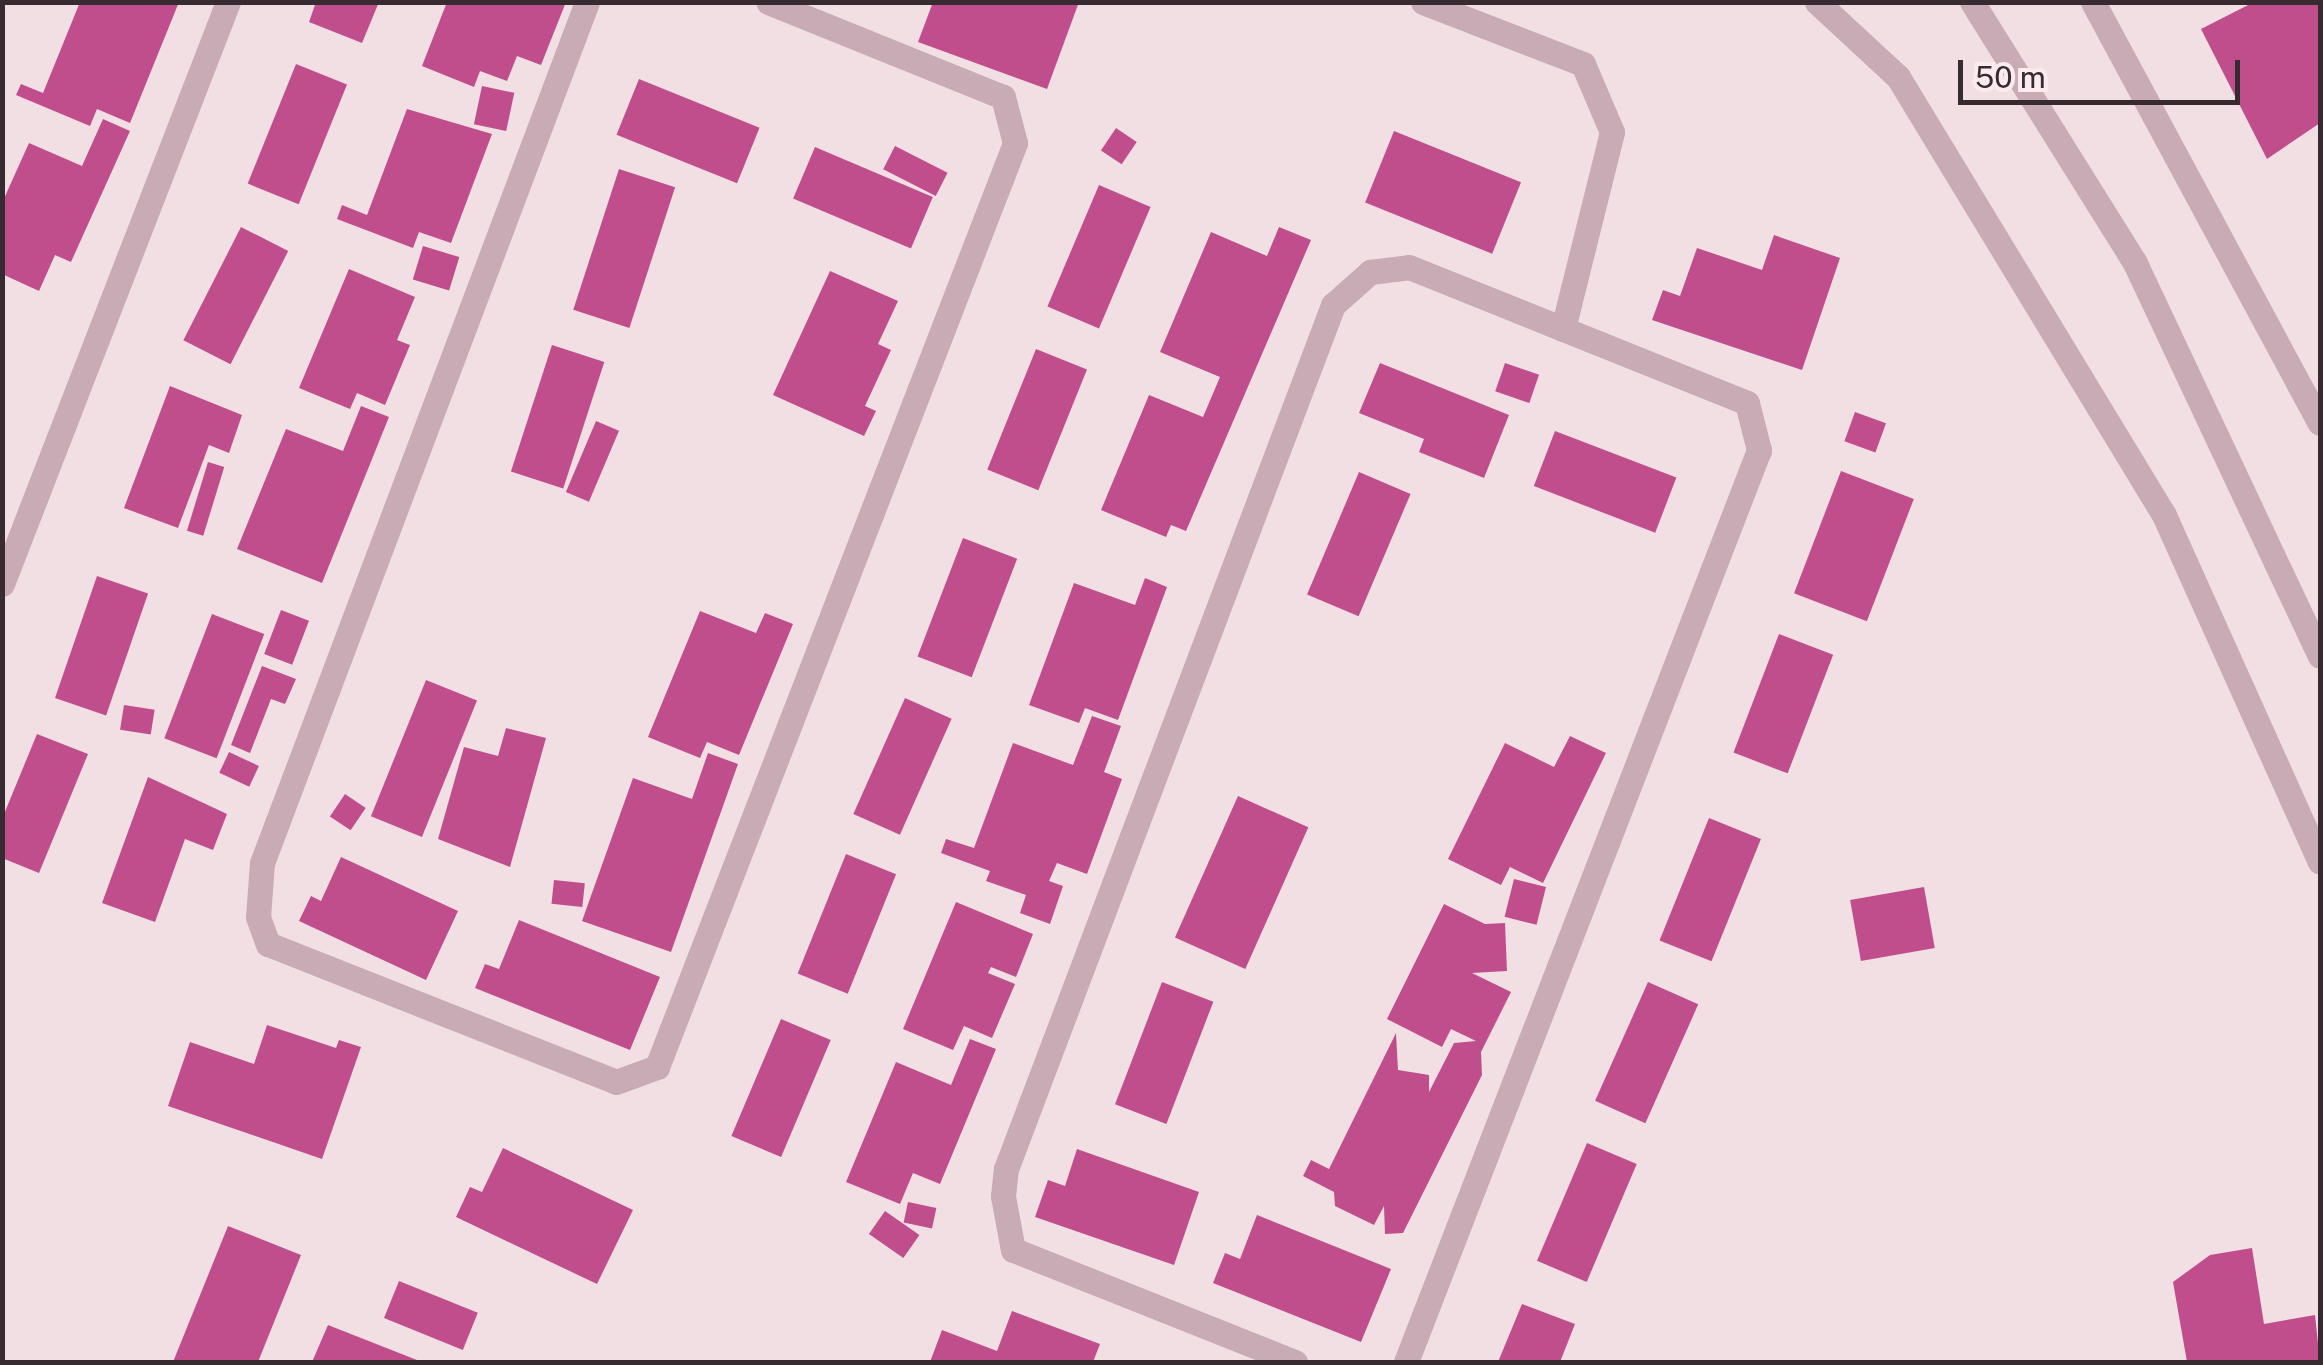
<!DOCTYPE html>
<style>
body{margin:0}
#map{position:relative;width:2323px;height:1365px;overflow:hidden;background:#f1dfe4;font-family:"Public Sans",sans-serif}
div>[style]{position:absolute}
.building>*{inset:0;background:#c04e8d;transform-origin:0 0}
.minor>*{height:25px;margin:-12.5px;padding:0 12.5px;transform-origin:12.5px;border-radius:12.5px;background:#c9abb5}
span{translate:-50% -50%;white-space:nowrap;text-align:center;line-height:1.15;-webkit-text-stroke:8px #f9ebee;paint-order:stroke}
.frame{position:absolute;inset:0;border:5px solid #372a30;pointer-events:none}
.scale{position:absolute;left:1958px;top:60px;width:282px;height:45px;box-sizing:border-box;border:5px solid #372a30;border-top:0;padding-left:12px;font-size:30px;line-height:35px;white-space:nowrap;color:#372a30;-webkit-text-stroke:8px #f9ebee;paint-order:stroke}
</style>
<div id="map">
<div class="building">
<i style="clip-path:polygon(80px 2px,179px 2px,130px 123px,97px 109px,90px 126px,16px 95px,21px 84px,43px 93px)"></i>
<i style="clip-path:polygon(316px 2px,379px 2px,362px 43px,309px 22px)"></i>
<i style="clip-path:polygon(447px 2px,566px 2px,541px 65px,517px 56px,507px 81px,480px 71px,474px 87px,422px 66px)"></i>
<i style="clip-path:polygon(933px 2px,1079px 2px,1047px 89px,918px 42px)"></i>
<i style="clip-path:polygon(2254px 2px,2320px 2px,2320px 123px,2267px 159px,2201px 29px)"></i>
<i style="left:296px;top:64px;width:55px;height:129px;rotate:22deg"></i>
<i style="left:639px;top:79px;width:130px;height:60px;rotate:22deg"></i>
<i style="left:482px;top:86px;width:33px;height:39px;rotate:12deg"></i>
<i style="clip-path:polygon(407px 109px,492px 134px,451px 243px,419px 232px,413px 248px,337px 219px,342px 205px,367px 215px)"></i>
<i style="clip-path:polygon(103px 119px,130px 131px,71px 262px,55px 255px,39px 291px,2px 274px,2px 203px,29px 143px,82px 166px)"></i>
<i style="left:1116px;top:128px;width:25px;height:27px;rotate:34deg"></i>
<i style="left:1394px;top:131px;width:137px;height:77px;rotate:22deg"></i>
<i style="left:895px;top:146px;width:59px;height:26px;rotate:27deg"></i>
<i style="left:815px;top:147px;width:128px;height:56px;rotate:23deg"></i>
<i style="left:619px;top:169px;width:59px;height:148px;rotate:18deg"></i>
<i style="left:1099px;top:185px;width:56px;height:132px;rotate:23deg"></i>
<i style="left:241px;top:227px;width:53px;height:127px;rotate:27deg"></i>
<i style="clip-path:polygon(1279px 227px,1311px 240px,1186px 531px,1171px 525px,1166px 537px,1101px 510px,1149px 395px,1203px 417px,1220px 377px,1160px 352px,1211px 232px,1267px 256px)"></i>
<i style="clip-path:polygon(1774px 235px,1840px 258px,1802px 370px,1652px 320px,1663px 290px,1680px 296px,1697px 248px,1762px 270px)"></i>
<i style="left:423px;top:246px;width:38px;height:35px;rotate:17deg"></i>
<i style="clip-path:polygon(349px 269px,415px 297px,397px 340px,410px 345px,385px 405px,357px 393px,350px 409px,299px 388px)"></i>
<i style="clip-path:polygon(830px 271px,898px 301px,878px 344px,891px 350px,865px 406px,876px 411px,864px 436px,773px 395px)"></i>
<i style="left:552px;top:345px;width:55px;height:133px;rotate:18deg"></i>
<i style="left:1036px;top:349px;width:55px;height:130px;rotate:22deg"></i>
<i style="clip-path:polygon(1380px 363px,1509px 415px,1484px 478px,1419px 452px,1424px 439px,1359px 413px)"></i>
<i style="left:1505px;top:363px;width:36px;height:30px;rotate:19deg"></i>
<i style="clip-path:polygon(170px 386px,242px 415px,229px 453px,209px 445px,178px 528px,124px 508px)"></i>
<i style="clip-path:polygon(361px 406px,389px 417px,322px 583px,237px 549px,286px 429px,343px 451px)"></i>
<i style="left:1855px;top:412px;width:33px;height:31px;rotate:20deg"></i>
<i style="left:596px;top:421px;width:25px;height:77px;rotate:23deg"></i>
<i style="left:1555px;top:431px;width:130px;height:59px;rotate:21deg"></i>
<i style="left:208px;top:462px;width:17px;height:72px;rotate:17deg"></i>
<i style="left:1841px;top:471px;width:78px;height:131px;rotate:21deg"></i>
<i style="left:1359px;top:472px;width:56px;height:133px;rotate:23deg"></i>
<i style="left:963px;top:538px;width:58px;height:127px;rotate:21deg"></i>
<i style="left:97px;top:576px;width:54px;height:129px;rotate:19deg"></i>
<i style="clip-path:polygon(1145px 578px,1167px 587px,1118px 720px,1085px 708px,1079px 723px,1029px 705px,1074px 583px,1135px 605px)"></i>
<i style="left:281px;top:610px;width:30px;height:47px;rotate:21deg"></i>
<i style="clip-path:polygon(700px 611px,756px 633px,765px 613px,793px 624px,739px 755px,707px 742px,700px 758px,648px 737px)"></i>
<i style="left:212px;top:614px;width:56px;height:133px;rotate:21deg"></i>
<i style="left:1779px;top:634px;width:58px;height:127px;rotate:21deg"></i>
<i style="clip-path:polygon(262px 666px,296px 679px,285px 704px,271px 699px,250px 753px,231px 745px)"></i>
<i style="left:426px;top:680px;width:55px;height:147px;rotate:22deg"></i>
<i style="left:905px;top:698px;width:51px;height:127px;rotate:24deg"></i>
<i style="left:124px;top:705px;width:31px;height:25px;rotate:9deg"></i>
<i style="clip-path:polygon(1092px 716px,1121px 726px,1104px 772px,1122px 779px,1087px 874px,1057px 863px,1049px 881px,1063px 886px,1050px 924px,1020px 913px,1026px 895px,986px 881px,990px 871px,941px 853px,946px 839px,974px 848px,1013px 743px,1073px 765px)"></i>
<i style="clip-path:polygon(506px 728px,546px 738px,510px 867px,438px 839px,464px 747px,498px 756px)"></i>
<i style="clip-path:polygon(37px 734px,88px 754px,39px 873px,2px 858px,2px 819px)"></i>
<i style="clip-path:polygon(1570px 736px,1606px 753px,1543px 883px,1510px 867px,1501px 885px,1448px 859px,1505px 743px,1554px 767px)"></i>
<i style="left:229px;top:752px;width:33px;height:23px;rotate:25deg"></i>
<i style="clip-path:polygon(708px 753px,738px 764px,671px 952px,582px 921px,633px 778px,692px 799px)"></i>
<i style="clip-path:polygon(148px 777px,227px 814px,213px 850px,185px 839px,155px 922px,102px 903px)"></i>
<i style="left:345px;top:794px;width:25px;height:27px;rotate:34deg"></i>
<i style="left:1238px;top:796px;width:77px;height:155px;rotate:24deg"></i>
<i style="left:1709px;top:818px;width:56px;height:132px;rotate:22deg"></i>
<i style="left:846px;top:854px;width:54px;height:129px;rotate:22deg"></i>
<i style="clip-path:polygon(341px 857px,458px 911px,426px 980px,299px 921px,311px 896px,321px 901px)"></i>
<i style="left:1514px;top:879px;width:33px;height:39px;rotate:14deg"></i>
<i style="left:554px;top:880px;width:31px;height:24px;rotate:6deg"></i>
<i style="left:1924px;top:887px;width:62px;height:75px;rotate:80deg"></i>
<i style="clip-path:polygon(956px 902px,1033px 934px,1016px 977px,991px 967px,988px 973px,1015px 984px,992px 1038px,964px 1026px,953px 1050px,903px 1029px)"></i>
<i style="clip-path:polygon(1444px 904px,1485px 924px,1505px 923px,1507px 971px,1472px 973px,1511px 992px,1481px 1052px,1482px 1075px,1403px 1233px,1385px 1234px,1384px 1206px,1374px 1225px,1335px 1206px,1334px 1192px,1303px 1176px,1311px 1160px,1329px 1169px,1396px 1033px,1398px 1070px,1429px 1075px,1429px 1092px,1454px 1043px,1476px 1041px,1451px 1029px,1442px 1047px,1387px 1019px)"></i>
<i style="clip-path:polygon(519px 920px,660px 977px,630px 1050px,475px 988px,485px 964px,499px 969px)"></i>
<i style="left:1162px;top:982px;width:55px;height:131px;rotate:21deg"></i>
<i style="left:1648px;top:982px;width:55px;height:130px;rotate:24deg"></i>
<i style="left:781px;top:1019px;width:54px;height:127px;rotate:23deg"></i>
<i style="clip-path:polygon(267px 1025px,336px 1048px,339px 1040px,361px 1047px,322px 1159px,168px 1106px,190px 1042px,254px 1064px)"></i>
<i style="clip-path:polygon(970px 1039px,996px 1049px,940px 1184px,913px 1173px,900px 1204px,846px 1182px,896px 1062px,951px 1085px)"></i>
<i style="left:1587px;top:1143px;width:54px;height:128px;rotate:23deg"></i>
<i style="clip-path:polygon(503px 1148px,633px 1210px,597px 1284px,456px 1217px,470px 1187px,482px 1192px)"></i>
<i style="clip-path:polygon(1077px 1149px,1199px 1192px,1174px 1265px,1035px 1217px,1048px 1180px,1065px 1186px)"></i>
<i style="left:908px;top:1202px;width:29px;height:21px;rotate:12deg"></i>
<i style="left:885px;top:1211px;width:42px;height:28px;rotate:35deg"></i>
<i style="clip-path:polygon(1257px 1215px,1391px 1269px,1361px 1342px,1213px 1283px,1225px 1253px,1240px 1259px)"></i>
<i style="clip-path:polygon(228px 1226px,301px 1255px,258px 1362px,173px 1362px)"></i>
<i style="clip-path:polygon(2252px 1248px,2264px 1324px,2315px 1315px,2320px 1362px,2187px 1362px,2173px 1282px,2210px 1255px)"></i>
<i style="left:399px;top:1281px;width:85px;height:40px;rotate:22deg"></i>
<i style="clip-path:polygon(1522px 1304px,1575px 1324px,1560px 1362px,1498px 1362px)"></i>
<i style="clip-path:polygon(1012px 1311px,1100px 1344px,1093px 1362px,930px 1362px,942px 1330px,997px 1351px)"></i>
<i style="clip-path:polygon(328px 1325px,422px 1362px,312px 1362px)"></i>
</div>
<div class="minor">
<i style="left:587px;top:2px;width:920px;rotate:110.68deg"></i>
<i style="left:262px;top:863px;width:54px;rotate:94.2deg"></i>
<i style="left:258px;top:917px;width:29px;rotate:70deg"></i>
<i style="left:268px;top:944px;width:374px;rotate:21.6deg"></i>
<i style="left:616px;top:1082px;width:44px;rotate:-20.1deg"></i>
<i style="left:657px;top:1067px;width:991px;rotate:-68.82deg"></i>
<i style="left:1015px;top:143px;width:48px;rotate:-104.6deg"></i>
<i style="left:1003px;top:97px;width:253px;rotate:-158deg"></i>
<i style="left:1423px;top:2px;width:172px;rotate:21.2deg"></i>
<i style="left:1583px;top:64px;width:74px;rotate:66.9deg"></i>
<i style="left:1612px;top:132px;width:203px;rotate:104deg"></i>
<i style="left:1817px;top:2px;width:110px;rotate:42.8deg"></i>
<i style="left:1898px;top:77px;width:512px;rotate:58.73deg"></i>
<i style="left:2164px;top:515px;width:380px;rotate:65.8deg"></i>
<i style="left:1972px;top:2px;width:308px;rotate:58deg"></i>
<i style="left:2135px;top:263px;width:434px;rotate:64.8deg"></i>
<i style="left:2093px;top:2px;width:478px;rotate:61.7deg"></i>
<i style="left:2px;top:584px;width:624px;rotate:-68.78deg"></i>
<i style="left:1295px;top:1362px;width:303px;rotate:-158.3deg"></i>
<i style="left:1013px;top:1250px;width:55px;rotate:-100.5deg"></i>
<i style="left:1003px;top:1196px;width:27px;rotate:-84deg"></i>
<i style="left:1006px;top:1169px;width:924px;rotate:-69.27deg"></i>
<i style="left:1333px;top:305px;width:50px;rotate:-41.7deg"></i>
<i style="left:1370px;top:272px;width:39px;rotate:-7deg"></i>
<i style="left:1409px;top:267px;width:364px;rotate:21.9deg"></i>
<i style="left:1747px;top:403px;width:49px;rotate:75.7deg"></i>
<i style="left:1759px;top:450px;width:978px;rotate:111.16deg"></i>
</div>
<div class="frame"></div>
<div class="scale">50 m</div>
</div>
